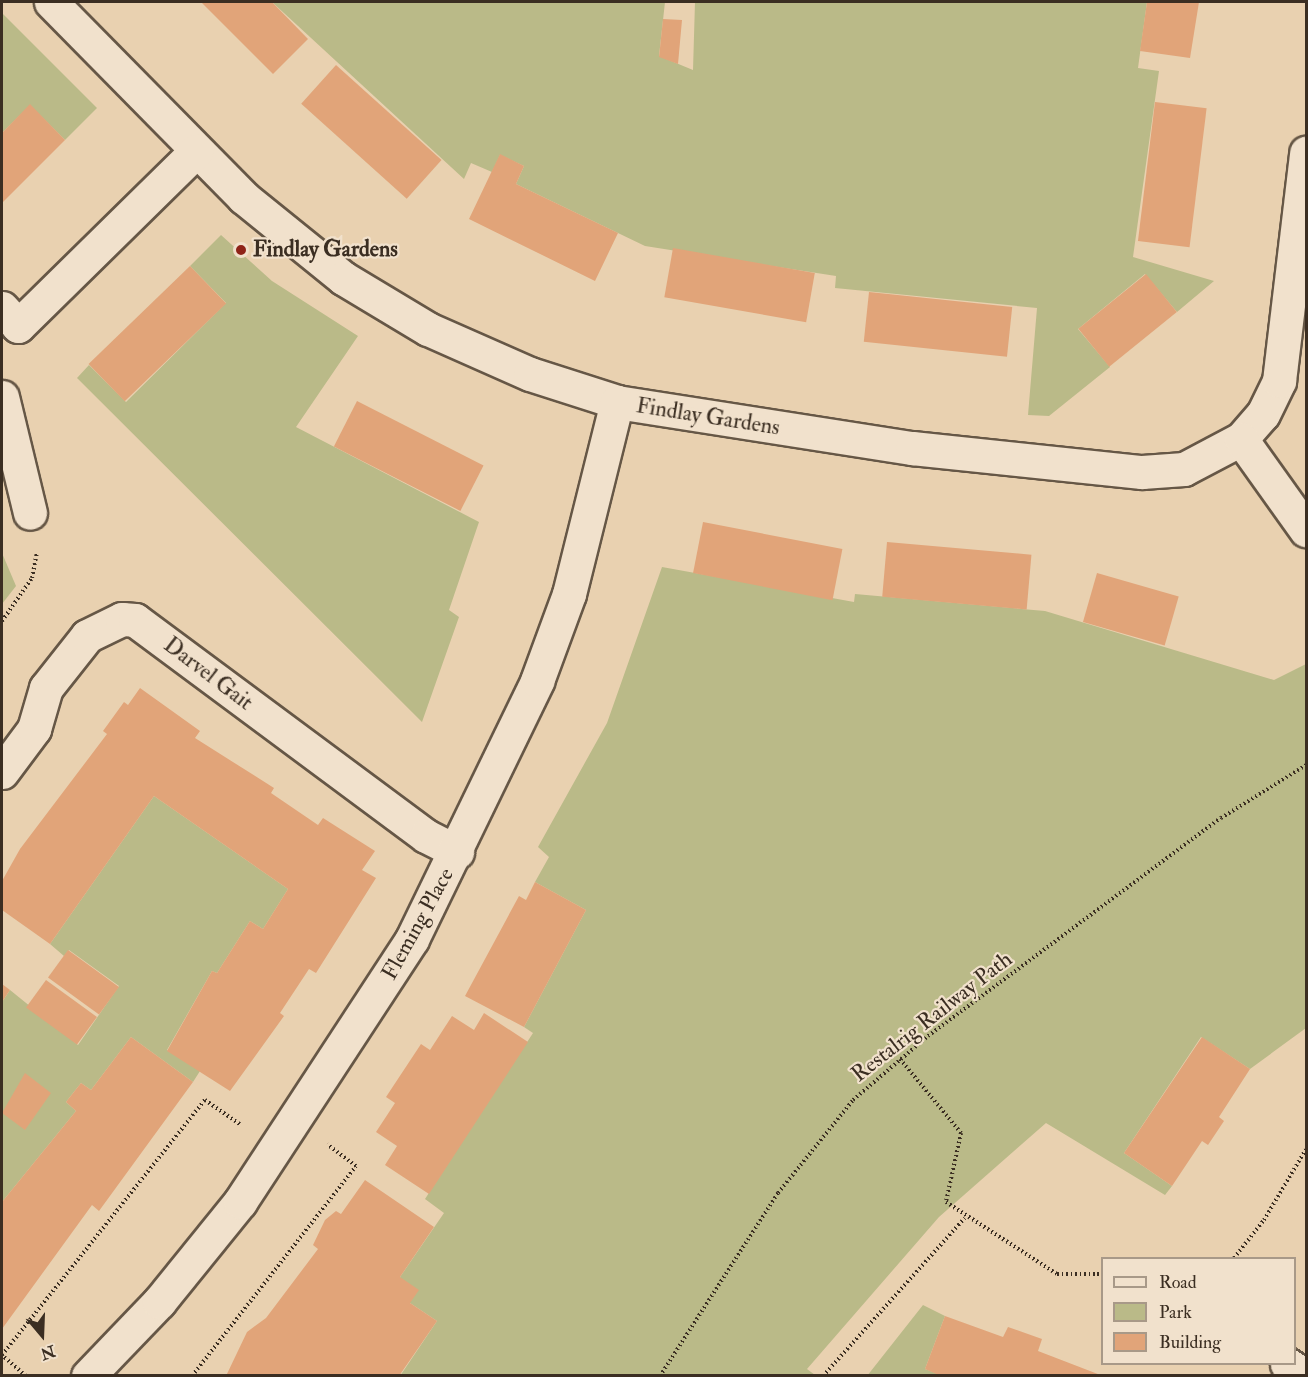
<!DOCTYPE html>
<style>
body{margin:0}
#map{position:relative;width:1308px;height:1377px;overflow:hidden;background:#e9d1b0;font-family:"IM FELL Double Pica",serif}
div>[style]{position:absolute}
.green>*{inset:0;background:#baba88}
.building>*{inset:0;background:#e1a479;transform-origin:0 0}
.path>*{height:4px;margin-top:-2px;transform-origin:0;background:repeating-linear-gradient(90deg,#3b2e22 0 1.5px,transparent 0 4.5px)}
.roads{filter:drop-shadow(2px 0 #665746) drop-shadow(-2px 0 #665746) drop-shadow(0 2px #665746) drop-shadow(0 -2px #665746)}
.minor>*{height:33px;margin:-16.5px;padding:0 16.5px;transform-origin:16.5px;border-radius:16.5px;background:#f1e1cc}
.dots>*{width:16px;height:16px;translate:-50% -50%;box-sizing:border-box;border:3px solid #f1e1cc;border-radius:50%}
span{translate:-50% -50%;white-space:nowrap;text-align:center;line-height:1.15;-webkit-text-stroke:4.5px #f1e1cc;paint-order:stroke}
.poi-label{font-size:22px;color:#3b2e22;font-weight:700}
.left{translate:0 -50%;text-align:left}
.street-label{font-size:22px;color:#3b2e22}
.frame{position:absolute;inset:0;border:3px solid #3b2e22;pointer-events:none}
.legend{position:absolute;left:1101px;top:1257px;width:195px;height:108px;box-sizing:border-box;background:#f1e1cc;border:2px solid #a89988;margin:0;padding:8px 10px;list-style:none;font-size:18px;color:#3b2e22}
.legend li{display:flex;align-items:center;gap:12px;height:30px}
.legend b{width:30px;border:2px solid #a89988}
.north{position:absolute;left:12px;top:1305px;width:60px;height:60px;-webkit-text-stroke:4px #f1e1cc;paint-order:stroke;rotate:161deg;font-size:16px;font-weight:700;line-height:24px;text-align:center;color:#3b2e22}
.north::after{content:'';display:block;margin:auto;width:21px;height:27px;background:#3b2e22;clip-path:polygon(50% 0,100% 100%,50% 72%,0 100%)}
</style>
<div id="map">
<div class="green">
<i style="clip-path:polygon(272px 2px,665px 2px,659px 56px,693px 70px,695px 2px,1147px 2px,1138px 68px,1159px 71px,1133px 257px,1214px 281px,1177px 312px,1145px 274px,1078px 329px,1110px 367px,1049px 416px,1028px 415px,1037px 308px,835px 288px,836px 276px,645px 246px,516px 184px,524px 166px,500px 155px,492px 172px,471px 163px,464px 179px)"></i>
<i style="clip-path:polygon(2px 13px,97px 108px,65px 140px,30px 105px,2px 133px)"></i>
<i style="clip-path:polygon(221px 235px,272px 281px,358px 336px,296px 427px,479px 522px,449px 610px,459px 617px,422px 722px,77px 378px,89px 365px,126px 402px,226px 303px,190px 266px)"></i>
<i style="clip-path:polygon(2px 553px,16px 586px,2px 604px)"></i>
<i style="clip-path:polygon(662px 567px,854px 602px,855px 594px,1045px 611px,1274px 680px,1306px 664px,1306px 1028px,1250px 1069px,1201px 1037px,1124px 1153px,1172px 1186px,1165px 1195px,1046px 1123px,939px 1217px,807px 1369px,815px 1375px,400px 1376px,437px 1321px,410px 1303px,400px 1277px,444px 1213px,425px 1199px,533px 1033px,524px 1027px,586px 910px,535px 882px,549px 857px,538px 847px,607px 723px)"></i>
<i style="clip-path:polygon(154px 796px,288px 889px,263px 929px,250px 921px,217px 973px,212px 971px,167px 1050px,200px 1071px,193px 1082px,131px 1037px,91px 1090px,81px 1083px,66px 1102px,76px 1111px,2px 1202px,2px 1002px,10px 990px,78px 1045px,119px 986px,69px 950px,64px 956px,50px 944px)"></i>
<i style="clip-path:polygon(923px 1305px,945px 1316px,925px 1369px,941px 1375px,867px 1376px)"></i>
</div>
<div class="building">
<i style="clip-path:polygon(201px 2px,272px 2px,308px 39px,273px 74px)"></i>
<i style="clip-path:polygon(1147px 2px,1199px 2px,1190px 58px,1140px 51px)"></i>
<i style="clip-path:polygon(663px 19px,682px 20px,678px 64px,659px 57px)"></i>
<i style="left:336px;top:65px;width:142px;height:52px;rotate:42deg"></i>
<i style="left:1155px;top:102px;width:52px;height:140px;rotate:7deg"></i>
<i style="clip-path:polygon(30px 104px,65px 140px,2px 203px,2px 133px)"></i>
<i style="clip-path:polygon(500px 154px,524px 166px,516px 184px,618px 233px,595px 281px,469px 219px)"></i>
<i style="left:673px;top:248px;width:144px;height:50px;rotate:10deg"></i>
<i style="left:190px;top:266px;width:52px;height:141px;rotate:46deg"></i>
<i style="left:1146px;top:274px;width:49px;height:87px;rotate:51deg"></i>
<i style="left:869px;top:292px;width:144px;height:50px;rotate:6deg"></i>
<i style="left:357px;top:401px;width:142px;height:51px;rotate:27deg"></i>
<i style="left:703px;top:522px;width:142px;height:52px;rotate:11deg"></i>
<i style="left:887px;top:542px;width:145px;height:55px;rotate:5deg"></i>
<i style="left:1097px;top:573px;width:85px;height:51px;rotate:16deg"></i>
<i style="clip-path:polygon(140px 688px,200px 731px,195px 738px,274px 788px,271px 793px,318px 825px,323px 818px,375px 851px,362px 870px,376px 878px,316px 973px,309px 969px,280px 1013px,284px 1016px,230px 1091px,167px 1051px,212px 971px,217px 973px,250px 921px,263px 929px,288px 889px,154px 796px,50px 944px,2px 910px,2px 881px,20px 849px,107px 734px,103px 731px,124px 702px,128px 705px)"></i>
<i style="clip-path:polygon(535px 882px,586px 910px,524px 1027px,465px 996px,519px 896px,526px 900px)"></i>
<i style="left:68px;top:950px;width:63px;height:34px;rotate:36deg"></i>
<i style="left:46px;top:980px;width:63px;height:34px;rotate:36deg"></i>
<i style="clip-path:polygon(2px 984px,10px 990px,2px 1002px)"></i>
<i style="clip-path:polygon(484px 1013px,528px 1042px,429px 1194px,385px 1165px,397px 1146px,376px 1132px,395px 1103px,386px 1097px,421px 1044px,430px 1050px,452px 1016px,474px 1030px)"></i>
<i style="clip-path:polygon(131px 1037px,193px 1082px,99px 1211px,92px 1205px,2px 1329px,2px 1202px,76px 1111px,66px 1102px,81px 1083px,91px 1090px)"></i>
<i style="clip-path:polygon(1202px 1037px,1250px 1069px,1219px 1117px,1224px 1121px,1208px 1145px,1202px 1141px,1172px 1186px,1124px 1153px)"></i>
<i style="clip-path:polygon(25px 1073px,51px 1093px,25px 1130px,2px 1113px)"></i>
<i style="clip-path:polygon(365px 1180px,434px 1227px,400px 1277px,419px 1290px,410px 1303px,437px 1321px,399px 1376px,226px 1376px,247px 1332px,266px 1318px,318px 1249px,313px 1245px,325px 1220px,336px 1211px,341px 1214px)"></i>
<i style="clip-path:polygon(945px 1316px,1003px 1337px,1008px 1327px,1042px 1339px,1038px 1351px,1103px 1376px,941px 1376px,925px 1369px)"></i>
</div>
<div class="path">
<i style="left:2px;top:621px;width:52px;rotate:-55.1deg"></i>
<i style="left:32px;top:578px;width:26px;rotate:-79deg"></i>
<i style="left:900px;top:1059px;width:96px;rotate:50.5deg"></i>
<i style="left:961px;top:1133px;width:71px;rotate:102.3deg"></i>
<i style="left:946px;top:1202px;width:132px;rotate:33deg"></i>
<i style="left:1057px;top:1274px;width:45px"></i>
<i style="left:1234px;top:1258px;width:48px;rotate:-51.7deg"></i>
<i style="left:1264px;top:1220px;width:82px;rotate:-59.4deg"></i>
<i style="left:26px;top:1376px;width:32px;rotate:-139deg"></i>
<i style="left:2px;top:1355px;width:326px;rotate:-51.5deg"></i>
<i style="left:205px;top:1100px;width:44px;rotate:34.8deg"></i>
<i style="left:192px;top:1376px;width:266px;rotate:-52deg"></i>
<i style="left:356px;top:1166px;width:36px;rotate:-143deg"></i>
<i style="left:660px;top:1376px;width:218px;rotate:-57.2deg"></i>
<i style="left:778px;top:1193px;width:119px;rotate:-51.1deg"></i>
<i style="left:853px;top:1100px;width:99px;rotate:-40.5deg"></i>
<i style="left:928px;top:1036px;width:365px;rotate:-36.7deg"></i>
<i style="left:1221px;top:818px;width:100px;rotate:-31.9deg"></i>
<i style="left:823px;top:1376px;width:212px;rotate:-48.1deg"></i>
</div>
<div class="roads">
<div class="minor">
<i style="left:51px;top:2px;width:274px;rotate:45.4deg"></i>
<i style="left:243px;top:197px;width:129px;rotate:39deg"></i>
<i style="left:343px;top:278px;width:99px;rotate:31deg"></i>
<i style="left:428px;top:329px;width:111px;rotate:23.8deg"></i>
<i style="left:530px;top:374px;width:91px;rotate:17.8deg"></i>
<i style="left:617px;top:402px;width:299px;rotate:8.9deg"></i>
<i style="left:912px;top:448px;width:231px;rotate:6deg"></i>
<i style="left:1142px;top:472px;width:42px;rotate:-4.1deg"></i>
<i style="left:1184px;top:469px;width:64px;rotate:-27.8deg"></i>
<i style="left:1241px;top:439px;width:33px;rotate:-49deg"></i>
<i style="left:1263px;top:414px;width:37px;rotate:-64deg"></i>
<i style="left:1279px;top:381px;width:230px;rotate:-83.2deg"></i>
<i style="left:2px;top:308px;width:24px;rotate:48deg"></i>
<i style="left:18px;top:326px;width:250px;rotate:-44.5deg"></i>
<i style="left:2px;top:397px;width:119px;rotate:76.4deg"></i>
<i style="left:1241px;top:439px;width:112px;rotate:54.5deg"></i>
<i style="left:2px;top:772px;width:54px;rotate:-53.3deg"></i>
<i style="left:34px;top:729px;width:43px;rotate:-73.7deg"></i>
<i style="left:46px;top:688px;width:66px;rotate:-51.7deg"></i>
<i style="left:87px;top:636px;width:39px;rotate:-26deg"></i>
<i style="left:122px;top:619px;width:13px;rotate:4deg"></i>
<i style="left:135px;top:620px;width:362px;rotate:36.6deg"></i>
<i style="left:426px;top:836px;width:35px;rotate:27deg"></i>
<i style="left:1287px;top:1364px;width:22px;rotate:34deg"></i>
<i style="left:88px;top:1376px;width:103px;rotate:-46.2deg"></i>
<i style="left:159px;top:1302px;width:129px;rotate:-51deg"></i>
<i style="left:240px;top:1202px;width:314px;rotate:-56.8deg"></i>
<i style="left:412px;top:939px;width:287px;rotate:-64.1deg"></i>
<i style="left:537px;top:681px;width:93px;rotate:-69.8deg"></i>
<i style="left:569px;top:594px;width:198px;rotate:-76deg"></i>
</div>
</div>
<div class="dots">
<i style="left:241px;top:250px;background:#8f2418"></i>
</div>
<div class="poi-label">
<span class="left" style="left:253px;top:250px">Findlay Gardens</span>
</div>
<div class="street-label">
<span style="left:708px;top:417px;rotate:9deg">Findlay Gardens</span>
<span style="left:208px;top:674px;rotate:37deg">Darvel Gait</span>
<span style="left:418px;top:924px;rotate:-61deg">Fleming Place</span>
<span style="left:932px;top:1017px;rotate:-38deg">Restalrig Railway Path</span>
</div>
<div class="frame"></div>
<ul class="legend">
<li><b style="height:8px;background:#f1e1cc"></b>Road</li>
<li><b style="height:16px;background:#baba88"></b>Park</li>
<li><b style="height:16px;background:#e1a479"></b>Building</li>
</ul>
<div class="north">N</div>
</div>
